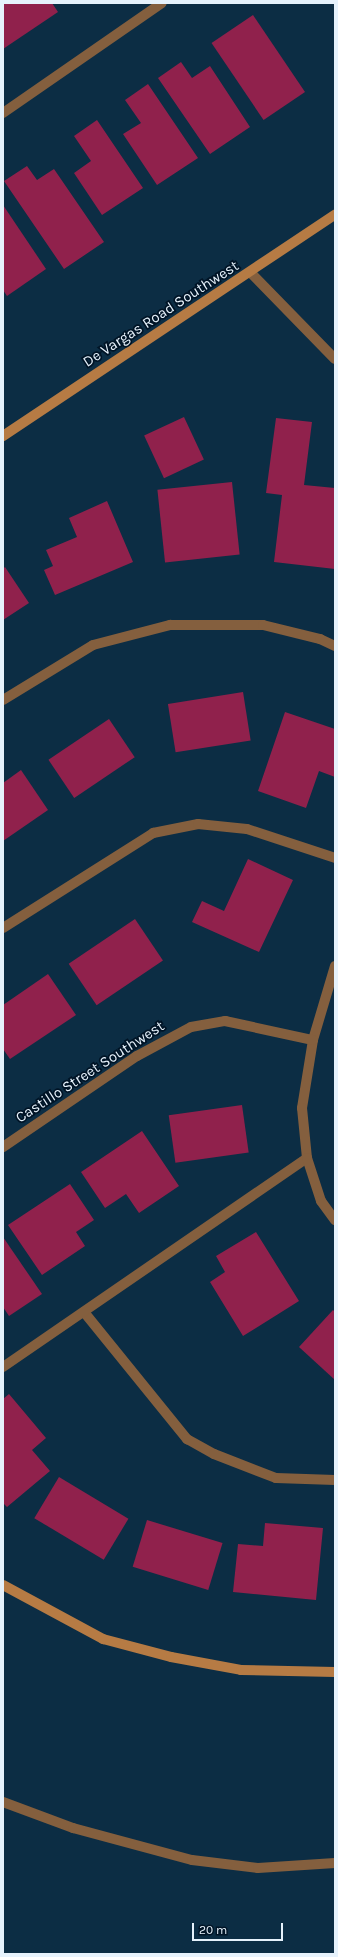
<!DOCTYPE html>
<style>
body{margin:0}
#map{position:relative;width:338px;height:1957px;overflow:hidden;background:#0c2d44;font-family:Karla,sans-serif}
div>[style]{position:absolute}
.building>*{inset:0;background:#90214c;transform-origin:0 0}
.lane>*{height:10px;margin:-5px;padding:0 5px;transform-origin:5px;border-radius:5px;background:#845f3e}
.street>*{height:10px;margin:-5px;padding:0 5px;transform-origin:5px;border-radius:5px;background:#845f3e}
.secondary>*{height:10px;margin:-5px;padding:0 5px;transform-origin:5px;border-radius:5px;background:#b67b44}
span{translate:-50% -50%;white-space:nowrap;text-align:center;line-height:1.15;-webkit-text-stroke:3.5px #001426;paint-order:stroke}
.street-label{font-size:15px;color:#e6f2fc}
.frame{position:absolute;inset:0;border:4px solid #e6f2fc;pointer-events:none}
.scale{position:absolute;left:192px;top:1923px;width:91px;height:18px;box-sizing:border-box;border:2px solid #e6f2fc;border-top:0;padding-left:5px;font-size:12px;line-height:14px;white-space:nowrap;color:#e6f2fc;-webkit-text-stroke:3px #001426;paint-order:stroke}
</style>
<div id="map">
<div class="building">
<i style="clip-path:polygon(3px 3px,52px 3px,58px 12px,3px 49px)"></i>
<i style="left:253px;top:15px;width:93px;height:50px;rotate:56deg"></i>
<i style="clip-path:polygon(181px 62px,192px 78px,210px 66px,250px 127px,210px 154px,158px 78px)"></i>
<i style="clip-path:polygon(148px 84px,198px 158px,157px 185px,123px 134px,141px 123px,125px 100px)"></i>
<i style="clip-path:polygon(97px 120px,143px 188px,102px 215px,74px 173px,91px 161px,74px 136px)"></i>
<i style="clip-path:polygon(27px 166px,37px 180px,54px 169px,104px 242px,64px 269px,4px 181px)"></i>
<i style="clip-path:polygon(3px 205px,46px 269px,7px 296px,3px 290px)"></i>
<i style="left:184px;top:417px;width:47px;height:44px;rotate:65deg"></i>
<i style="clip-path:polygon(276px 418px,312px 422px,304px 485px,335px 488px,335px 569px,274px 562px,282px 495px,266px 493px)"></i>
<i style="left:232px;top:482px;width:73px;height:75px;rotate:84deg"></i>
<i style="clip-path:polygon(107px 501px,133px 562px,55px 595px,44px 570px,53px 566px,46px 550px,77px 537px,69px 518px)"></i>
<i style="clip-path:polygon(5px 567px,29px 603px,3px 620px,3px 569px)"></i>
<i style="left:243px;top:692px;width:49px;height:76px;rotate:81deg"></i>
<i style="clip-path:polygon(285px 712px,335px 729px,335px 777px,319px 771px,306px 808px,258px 791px)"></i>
<i style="left:109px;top:719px;width:46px;height:73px;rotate:56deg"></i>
<i style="clip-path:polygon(21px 770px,48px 810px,3px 841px,3px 783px)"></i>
<i style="clip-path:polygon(248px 859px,293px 880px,259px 952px,192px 922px,202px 901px,224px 911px)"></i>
<i style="left:135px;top:919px;width:50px;height:80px;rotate:56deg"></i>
<i style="clip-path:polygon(48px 974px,76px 1015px,10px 1059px,3px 1049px,3px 1005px)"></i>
<i style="left:242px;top:1105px;width:48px;height:74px;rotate:82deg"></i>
<i style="clip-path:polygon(142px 1131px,179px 1186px,139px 1213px,126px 1194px,105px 1208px,81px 1172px)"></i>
<i style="clip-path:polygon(70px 1184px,94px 1220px,76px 1232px,85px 1246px,42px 1275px,8px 1225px)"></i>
<i style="clip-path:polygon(256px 1232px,299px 1301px,243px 1336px,210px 1282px,225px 1272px,216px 1256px)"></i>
<i style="clip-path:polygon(3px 1237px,42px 1294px,9px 1316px,3px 1307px)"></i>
<i style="clip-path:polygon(333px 1310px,335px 1312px,335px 1380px,299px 1347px)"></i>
<i style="clip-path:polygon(9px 1394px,46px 1438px,32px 1450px,50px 1471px,7px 1507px,3px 1503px,3px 1399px)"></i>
<i style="left:59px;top:1477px;width:81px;height:48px;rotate:31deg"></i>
<i style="left:147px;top:1520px;width:79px;height:49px;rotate:17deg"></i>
<i style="clip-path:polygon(265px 1523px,323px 1528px,316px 1600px,233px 1592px,238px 1544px,263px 1546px)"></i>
</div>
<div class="lane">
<i style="left:251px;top:273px;width:120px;rotate:45.7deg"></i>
<i style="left:3px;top:928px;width:178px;rotate:-32.3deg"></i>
<i style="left:153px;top:833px;width:46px;rotate:-11.3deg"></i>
<i style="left:198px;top:824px;width:49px;rotate:5.8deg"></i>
<i style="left:247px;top:829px;width:93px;rotate:18.2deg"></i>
<i style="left:84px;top:1312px;width:164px;rotate:51deg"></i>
<i style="left:187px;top:1439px;width:31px;rotate:29deg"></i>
<i style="left:214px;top:1454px;width:66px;rotate:21.2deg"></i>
<i style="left:276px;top:1478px;width:59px;rotate:1.9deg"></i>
<i style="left:3px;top:1367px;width:369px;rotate:-34.5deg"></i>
<i style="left:3px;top:1802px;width:75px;rotate:20.4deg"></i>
<i style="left:73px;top:1828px;width:123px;rotate:15.1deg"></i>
<i style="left:192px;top:1860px;width:66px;rotate:6.9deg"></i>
<i style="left:258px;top:1868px;width:77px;rotate:-3.7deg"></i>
</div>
<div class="street">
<i style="left:3px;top:113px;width:193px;rotate:-34.7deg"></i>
<i style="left:3px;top:700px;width:105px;rotate:-31.4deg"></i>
<i style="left:93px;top:645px;width:80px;rotate:-14.6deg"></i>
<i style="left:170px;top:625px;width:93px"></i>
<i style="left:263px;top:625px;width:59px;rotate:13.8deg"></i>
<i style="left:320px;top:639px;width:17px;rotate:25deg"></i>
<i style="left:335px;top:966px;width:77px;rotate:106.6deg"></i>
<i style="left:313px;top:1040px;width:69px;rotate:99.2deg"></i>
<i style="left:302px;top:1108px;width:50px;rotate:84.3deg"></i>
<i style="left:307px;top:1158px;width:45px;rotate:72deg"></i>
<i style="left:321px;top:1201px;width:24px;rotate:54deg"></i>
<i style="left:3px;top:1147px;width:162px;rotate:-34.2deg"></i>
<i style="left:137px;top:1056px;width:61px;rotate:-28.2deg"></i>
<i style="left:191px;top:1027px;width:35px;rotate:-10deg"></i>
<i style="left:225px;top:1021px;width:90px;rotate:12.2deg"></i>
</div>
<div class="secondary">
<i style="left:3px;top:436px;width:399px;rotate:-33.7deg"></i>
<i style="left:3px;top:1585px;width:114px;rotate:28.4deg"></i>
<i style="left:103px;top:1639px;width:70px;rotate:14.8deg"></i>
<i style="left:171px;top:1657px;width:71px;rotate:10.5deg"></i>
<i style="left:241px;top:1670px;width:94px;rotate:1.2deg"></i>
</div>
<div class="street-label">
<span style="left:161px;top:314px;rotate:-33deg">De Vargas Road Southwest</span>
<span style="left:90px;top:1072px;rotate:-33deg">Castillo Street Southwest</span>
</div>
<div class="frame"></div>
<div class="scale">20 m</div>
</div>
